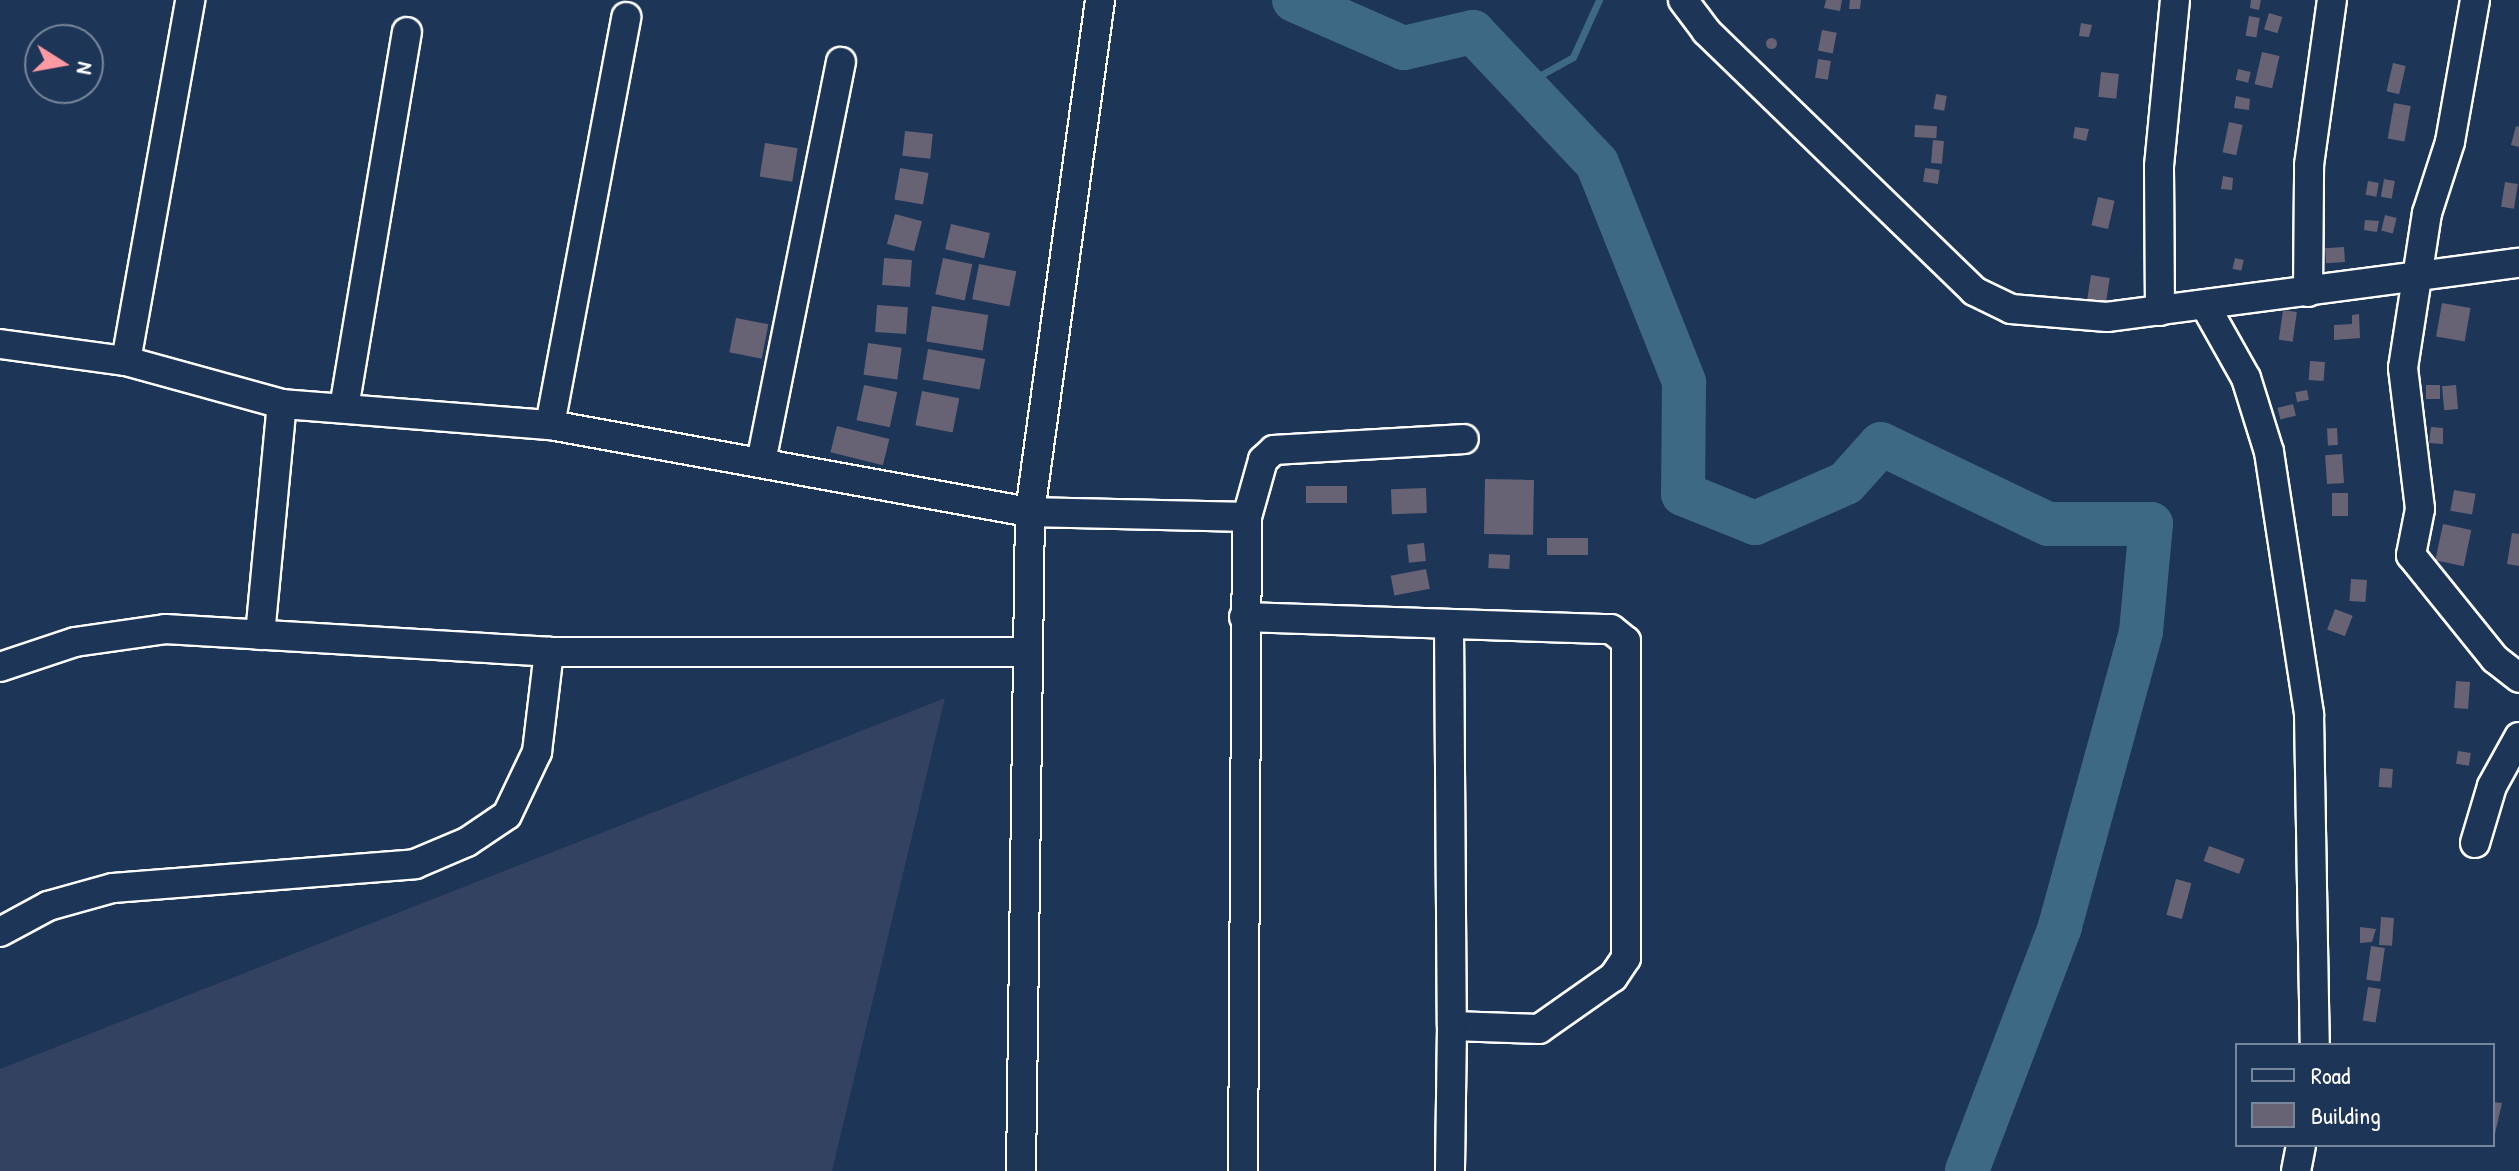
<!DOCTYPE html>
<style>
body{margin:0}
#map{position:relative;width:2519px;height:1171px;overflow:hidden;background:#1d3557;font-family:"Patrick Hand",sans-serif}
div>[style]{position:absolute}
.built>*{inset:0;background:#334260}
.stream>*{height:7px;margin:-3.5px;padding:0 3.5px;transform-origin:3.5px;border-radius:3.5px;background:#3e6985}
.river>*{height:44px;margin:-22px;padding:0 22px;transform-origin:22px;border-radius:22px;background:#3e6985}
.building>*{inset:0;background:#676274;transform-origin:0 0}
.round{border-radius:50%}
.roads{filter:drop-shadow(2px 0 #fff) drop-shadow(-2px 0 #fff) drop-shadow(0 2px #fff) drop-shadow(0 -2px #fff)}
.minor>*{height:28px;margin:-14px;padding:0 14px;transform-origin:14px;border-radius:14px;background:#1d3557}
span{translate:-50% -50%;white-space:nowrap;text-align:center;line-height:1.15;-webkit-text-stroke:6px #1d3557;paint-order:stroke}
.legend{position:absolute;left:2235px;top:1043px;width:260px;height:104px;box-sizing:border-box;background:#1d3557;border:2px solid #77869a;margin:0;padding:10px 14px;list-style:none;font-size:24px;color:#fff}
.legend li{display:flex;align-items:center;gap:16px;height:40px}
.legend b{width:40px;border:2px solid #77869a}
.north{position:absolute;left:24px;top:24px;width:80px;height:80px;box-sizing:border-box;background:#1d3557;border:2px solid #77869a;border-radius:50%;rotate:101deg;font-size:22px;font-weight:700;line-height:32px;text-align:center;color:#fff}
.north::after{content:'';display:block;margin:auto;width:28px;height:36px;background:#ff9aa2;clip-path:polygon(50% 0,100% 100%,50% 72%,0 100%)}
</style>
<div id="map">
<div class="built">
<i style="clip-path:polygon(945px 698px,832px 1171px,0 1171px,0 1069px)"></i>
</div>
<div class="stream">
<i style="left:1523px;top:85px;width:57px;rotate:-29.2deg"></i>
<i style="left:1573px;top:57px;width:63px;rotate:-65.5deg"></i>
</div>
<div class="river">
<i style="left:1294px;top:0;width:120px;rotate:23.6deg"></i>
<i style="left:1404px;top:48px;width:71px;rotate:-13.1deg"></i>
<i style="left:1473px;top:32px;width:180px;rotate:46.6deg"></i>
<i style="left:1597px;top:163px;width:236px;rotate:68.3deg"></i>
<i style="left:1684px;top:382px;width:112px;rotate:90.5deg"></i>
<i style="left:1683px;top:494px;width:78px;rotate:21.9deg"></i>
<i style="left:1755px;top:523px;width:99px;rotate:-23.7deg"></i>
<i style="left:1846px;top:483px;width:52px;rotate:-48.1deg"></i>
<i style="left:1881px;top:444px;width:185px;rotate:25.6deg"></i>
<i style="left:2048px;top:524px;width:103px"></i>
<i style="left:2151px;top:524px;width:108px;rotate:95.3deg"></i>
<i style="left:2141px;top:632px;width:306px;rotate:105.4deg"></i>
<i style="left:2060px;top:927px;width:261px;rotate:110.9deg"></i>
</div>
<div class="building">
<i style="clip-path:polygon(1826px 0,1842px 0,1840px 11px,1824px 8px)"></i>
<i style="clip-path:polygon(1850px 0,1861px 0,1860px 9px,1849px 9px)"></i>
<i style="clip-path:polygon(2251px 0,2261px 0,2259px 10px,2250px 8px)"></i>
<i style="left:2269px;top:13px;width:14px;height:17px;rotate:17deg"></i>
<i style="left:2249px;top:16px;width:11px;height:20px;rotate:10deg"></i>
<i style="clip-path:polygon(2081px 23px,2092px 25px,2089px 37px,2079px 36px)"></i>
<i style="left:1822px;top:30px;width:15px;height:21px;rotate:11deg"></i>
<i class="round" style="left:1765.5px;top:37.5px;width:11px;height:11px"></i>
<i style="left:2262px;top:52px;width:18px;height:33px;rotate:13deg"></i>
<i style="left:1818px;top:59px;width:13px;height:19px;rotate:9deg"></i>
<i style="left:2393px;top:63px;width:13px;height:29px;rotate:13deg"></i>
<i style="left:2238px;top:69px;width:13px;height:11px;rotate:13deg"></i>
<i style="left:2101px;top:72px;width:18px;height:25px;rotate:6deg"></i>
<i style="left:1936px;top:94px;width:11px;height:15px;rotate:10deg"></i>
<i style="clip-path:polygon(2236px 96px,2250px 99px,2249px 110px,2234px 108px)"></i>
<i style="left:2394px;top:103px;width:17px;height:36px;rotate:10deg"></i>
<i style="left:2229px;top:122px;width:14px;height:31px;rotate:12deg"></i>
<i style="left:1915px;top:125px;width:22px;height:12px;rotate:3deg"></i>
<i style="clip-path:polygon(2516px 126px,2519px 127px,2519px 147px,2511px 145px)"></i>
<i style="clip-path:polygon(2075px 127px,2089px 129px,2086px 141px,2073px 138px)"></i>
<i style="left:905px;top:131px;width:28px;height:25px;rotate:6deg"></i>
<i style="left:1933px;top:140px;width:11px;height:23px;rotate:5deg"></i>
<i style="left:765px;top:143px;width:33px;height:34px;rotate:9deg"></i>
<i style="left:900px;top:168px;width:29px;height:32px;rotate:10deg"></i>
<i style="left:1925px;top:168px;width:15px;height:14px;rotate:8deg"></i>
<i style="clip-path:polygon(2223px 176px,2233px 178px,2232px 190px,2221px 189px)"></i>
<i style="left:2384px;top:179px;width:11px;height:18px;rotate:10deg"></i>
<i style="left:2368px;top:181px;width:11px;height:14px;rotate:10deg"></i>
<i style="left:2505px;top:182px;width:13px;height:25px;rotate:9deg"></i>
<i style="left:2098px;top:197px;width:17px;height:29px;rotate:13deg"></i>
<i style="left:895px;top:214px;width:28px;height:31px;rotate:15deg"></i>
<i style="left:2385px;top:215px;width:12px;height:16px;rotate:14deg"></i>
<i style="clip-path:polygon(2365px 220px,2379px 221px,2377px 232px,2364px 230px)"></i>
<i style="left:951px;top:224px;width:40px;height:26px;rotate:13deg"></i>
<i style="left:2344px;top:247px;width:15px;height:19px;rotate:86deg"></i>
<i style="left:884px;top:258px;width:28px;height:27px;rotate:4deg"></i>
<i style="left:943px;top:258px;width:30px;height:37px;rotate:12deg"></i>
<i style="left:2235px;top:258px;width:9px;height:11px;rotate:13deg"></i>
<i style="left:979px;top:264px;width:38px;height:36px;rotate:11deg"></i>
<i style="left:2091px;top:275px;width:19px;height:26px;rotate:9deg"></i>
<i style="left:2442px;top:303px;width:29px;height:34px;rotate:10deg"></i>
<i style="left:877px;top:305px;width:31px;height:27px;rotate:4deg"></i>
<i style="left:932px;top:306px;width:57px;height:36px;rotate:9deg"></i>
<i style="left:2283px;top:310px;width:14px;height:30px;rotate:8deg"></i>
<i style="clip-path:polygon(2359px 314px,2360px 338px,2334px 340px,2334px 325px,2352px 324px,2352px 315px)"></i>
<i style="left:736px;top:318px;width:33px;height:35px;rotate:11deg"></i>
<i style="left:868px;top:343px;width:34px;height:32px;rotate:8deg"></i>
<i style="left:928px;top:349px;width:58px;height:31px;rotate:10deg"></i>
<i style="left:2310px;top:361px;width:15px;height:19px;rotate:4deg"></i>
<i style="left:864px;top:385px;width:34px;height:36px;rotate:12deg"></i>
<i style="left:2426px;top:385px;width:14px;height:14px"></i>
<i style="left:2456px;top:385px;width:24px;height:14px;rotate:85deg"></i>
<i style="left:2307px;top:390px;width:10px;height:12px;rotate:79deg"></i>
<i style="left:922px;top:391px;width:38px;height:35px;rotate:11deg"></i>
<i style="left:2293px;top:404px;width:12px;height:16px;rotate:76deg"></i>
<i style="left:837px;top:426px;width:54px;height:27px;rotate:14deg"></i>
<i style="clip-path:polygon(2431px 427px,2443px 428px,2443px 444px,2429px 443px)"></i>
<i style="left:2337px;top:428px;width:17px;height:10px;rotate:87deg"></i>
<i style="left:2342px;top:454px;width:29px;height:17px;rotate:86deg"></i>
<i style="left:1485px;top:479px;width:49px;height:55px;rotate:1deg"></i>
<i style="left:1347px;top:486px;width:17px;height:41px;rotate:90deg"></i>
<i style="left:1426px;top:488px;width:25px;height:35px;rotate:88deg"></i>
<i style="left:2454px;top:490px;width:22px;height:21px;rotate:10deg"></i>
<i style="left:2332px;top:493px;width:16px;height:23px"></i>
<i style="left:2443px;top:524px;width:29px;height:37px;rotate:12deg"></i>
<i style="clip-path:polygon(2512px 533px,2519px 534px,2519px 566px,2507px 564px)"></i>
<i style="left:1547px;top:538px;width:41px;height:17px"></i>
<i style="left:1424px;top:543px;width:18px;height:17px;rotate:84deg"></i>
<i style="left:1489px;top:554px;width:21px;height:14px;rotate:3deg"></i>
<i style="left:1426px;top:569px;width:20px;height:36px;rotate:79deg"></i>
<i style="left:2351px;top:579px;width:16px;height:22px;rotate:4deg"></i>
<i style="left:2335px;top:609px;width:19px;height:22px;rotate:21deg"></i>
<i style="left:2456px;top:681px;width:14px;height:27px;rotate:4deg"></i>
<i style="left:2458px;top:751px;width:13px;height:13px;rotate:9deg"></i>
<i style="left:2380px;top:768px;width:13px;height:19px;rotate:4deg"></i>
<i style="left:2209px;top:846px;width:38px;height:16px;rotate:20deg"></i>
<i style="left:2176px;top:879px;width:16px;height:37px;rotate:15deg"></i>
<i style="left:2381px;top:917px;width:13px;height:28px;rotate:4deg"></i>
<i style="clip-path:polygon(2360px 927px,2376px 929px,2372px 942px,2360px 943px)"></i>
<i style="left:2371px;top:946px;width:14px;height:34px;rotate:8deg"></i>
<i style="left:2368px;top:987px;width:13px;height:34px;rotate:9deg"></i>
<i style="clip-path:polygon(2493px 1102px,2502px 1103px,2494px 1138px,2493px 1138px)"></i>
</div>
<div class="roads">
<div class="minor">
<i style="left:1683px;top:0;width:39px;rotate:53deg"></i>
<i style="left:1706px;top:31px;width:373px;rotate:44.1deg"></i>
<i style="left:1974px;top:291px;width:41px;rotate:25.9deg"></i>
<i style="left:2011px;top:309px;width:96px;rotate:4.8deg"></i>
<i style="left:2107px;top:317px;width:416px;rotate:-7.5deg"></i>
<i style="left:2475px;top:0;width:144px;rotate:100deg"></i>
<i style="left:2450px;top:142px;width:75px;rotate:107.9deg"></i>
<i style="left:2427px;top:213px;width:157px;rotate:98.8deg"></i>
<i style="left:2403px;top:368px;width:142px;rotate:83.1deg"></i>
<i style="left:2420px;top:509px;width:47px;rotate:101.1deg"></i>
<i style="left:2411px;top:555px;width:134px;rotate:51.1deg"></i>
<i style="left:2495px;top:659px;width:31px;rotate:38deg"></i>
<i style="left:2308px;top:292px;width:127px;rotate:-89.5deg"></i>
<i style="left:2309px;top:165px;width:167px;rotate:-82.1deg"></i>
<i style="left:2206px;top:307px;width:81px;rotate:60.6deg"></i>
<i style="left:2246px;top:378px;width:77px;rotate:72.7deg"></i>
<i style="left:2269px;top:452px;width:265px;rotate:81.3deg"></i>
<i style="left:2309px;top:714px;width:331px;rotate:89deg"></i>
<i style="left:2160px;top:311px;width:145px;rotate:-90.4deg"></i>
<i style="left:2159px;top:166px;width:167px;rotate:-84.5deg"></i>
<i style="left:0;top:344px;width:127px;rotate:7.7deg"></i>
<i style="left:126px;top:361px;width:162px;rotate:15.4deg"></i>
<i style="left:282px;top:404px;width:269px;rotate:4.5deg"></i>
<i style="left:550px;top:425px;width:488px;rotate:10.3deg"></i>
<i style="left:1030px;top:512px;width:217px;rotate:1.3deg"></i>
<i style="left:1247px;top:517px;width:59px;rotate:-74.3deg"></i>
<i style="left:1263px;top:460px;width:15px;rotate:-42deg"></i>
<i style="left:1274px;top:450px;width:190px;rotate:-3.3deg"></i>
<i style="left:126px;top:361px;width:367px;rotate:-79.9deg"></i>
<i style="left:344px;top:408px;width:381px;rotate:-80.5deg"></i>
<i style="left:550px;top:425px;width:415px;rotate:-79.4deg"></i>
<i style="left:761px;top:462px;width:408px;rotate:-78.7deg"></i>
<i style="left:1244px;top:617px;width:367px;rotate:1.9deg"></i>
<i style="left:1611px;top:629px;width:19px;rotate:39deg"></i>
<i style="left:1626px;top:641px;width:317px;rotate:90deg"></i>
<i style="left:1626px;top:958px;width:23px;rotate:124deg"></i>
<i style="left:1613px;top:977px;width:90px;rotate:144.9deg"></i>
<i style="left:1539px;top:1029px;width:87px;rotate:-178deg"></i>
<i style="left:1452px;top:1026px;width:145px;rotate:90.8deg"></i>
<i style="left:1449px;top:625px;width:401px;rotate:89.6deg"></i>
<i style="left:260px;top:635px;width:232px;rotate:-84.6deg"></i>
<i style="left:0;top:667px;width:79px;rotate:-18.4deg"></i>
<i style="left:75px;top:642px;width:91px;rotate:-8.2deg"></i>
<i style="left:165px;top:629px;width:385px;rotate:3.4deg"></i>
<i style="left:549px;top:652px;width:475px"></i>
<i style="left:2475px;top:843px;width:59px;rotate:-73.4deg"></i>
<i style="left:2492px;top:786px;width:56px;rotate:-61.1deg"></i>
<i style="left:0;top:932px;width:55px;rotate:-28.4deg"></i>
<i style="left:48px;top:906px;width:67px;rotate:-15.5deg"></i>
<i style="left:113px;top:888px;width:303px;rotate:-4.5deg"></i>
<i style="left:415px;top:864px;width:56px;rotate:-22.9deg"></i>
<i style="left:467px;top:842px;width:48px;rotate:-34deg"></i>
<i style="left:507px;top:815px;width:70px;rotate:-64.5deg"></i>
<i style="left:537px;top:752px;width:101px;rotate:-83.2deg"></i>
<i style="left:1021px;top:1171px;width:659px;rotate:-89.22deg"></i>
<i style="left:1030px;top:512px;width:517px;rotate:-82.21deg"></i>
<i style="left:1243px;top:1171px;width:654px;rotate:-89.65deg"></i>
<i style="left:2296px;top:1171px;width:26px;rotate:-79deg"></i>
</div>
</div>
<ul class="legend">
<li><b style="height:10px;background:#1d3557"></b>Road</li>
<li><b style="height:22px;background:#676274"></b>Building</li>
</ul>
<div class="north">N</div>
</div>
